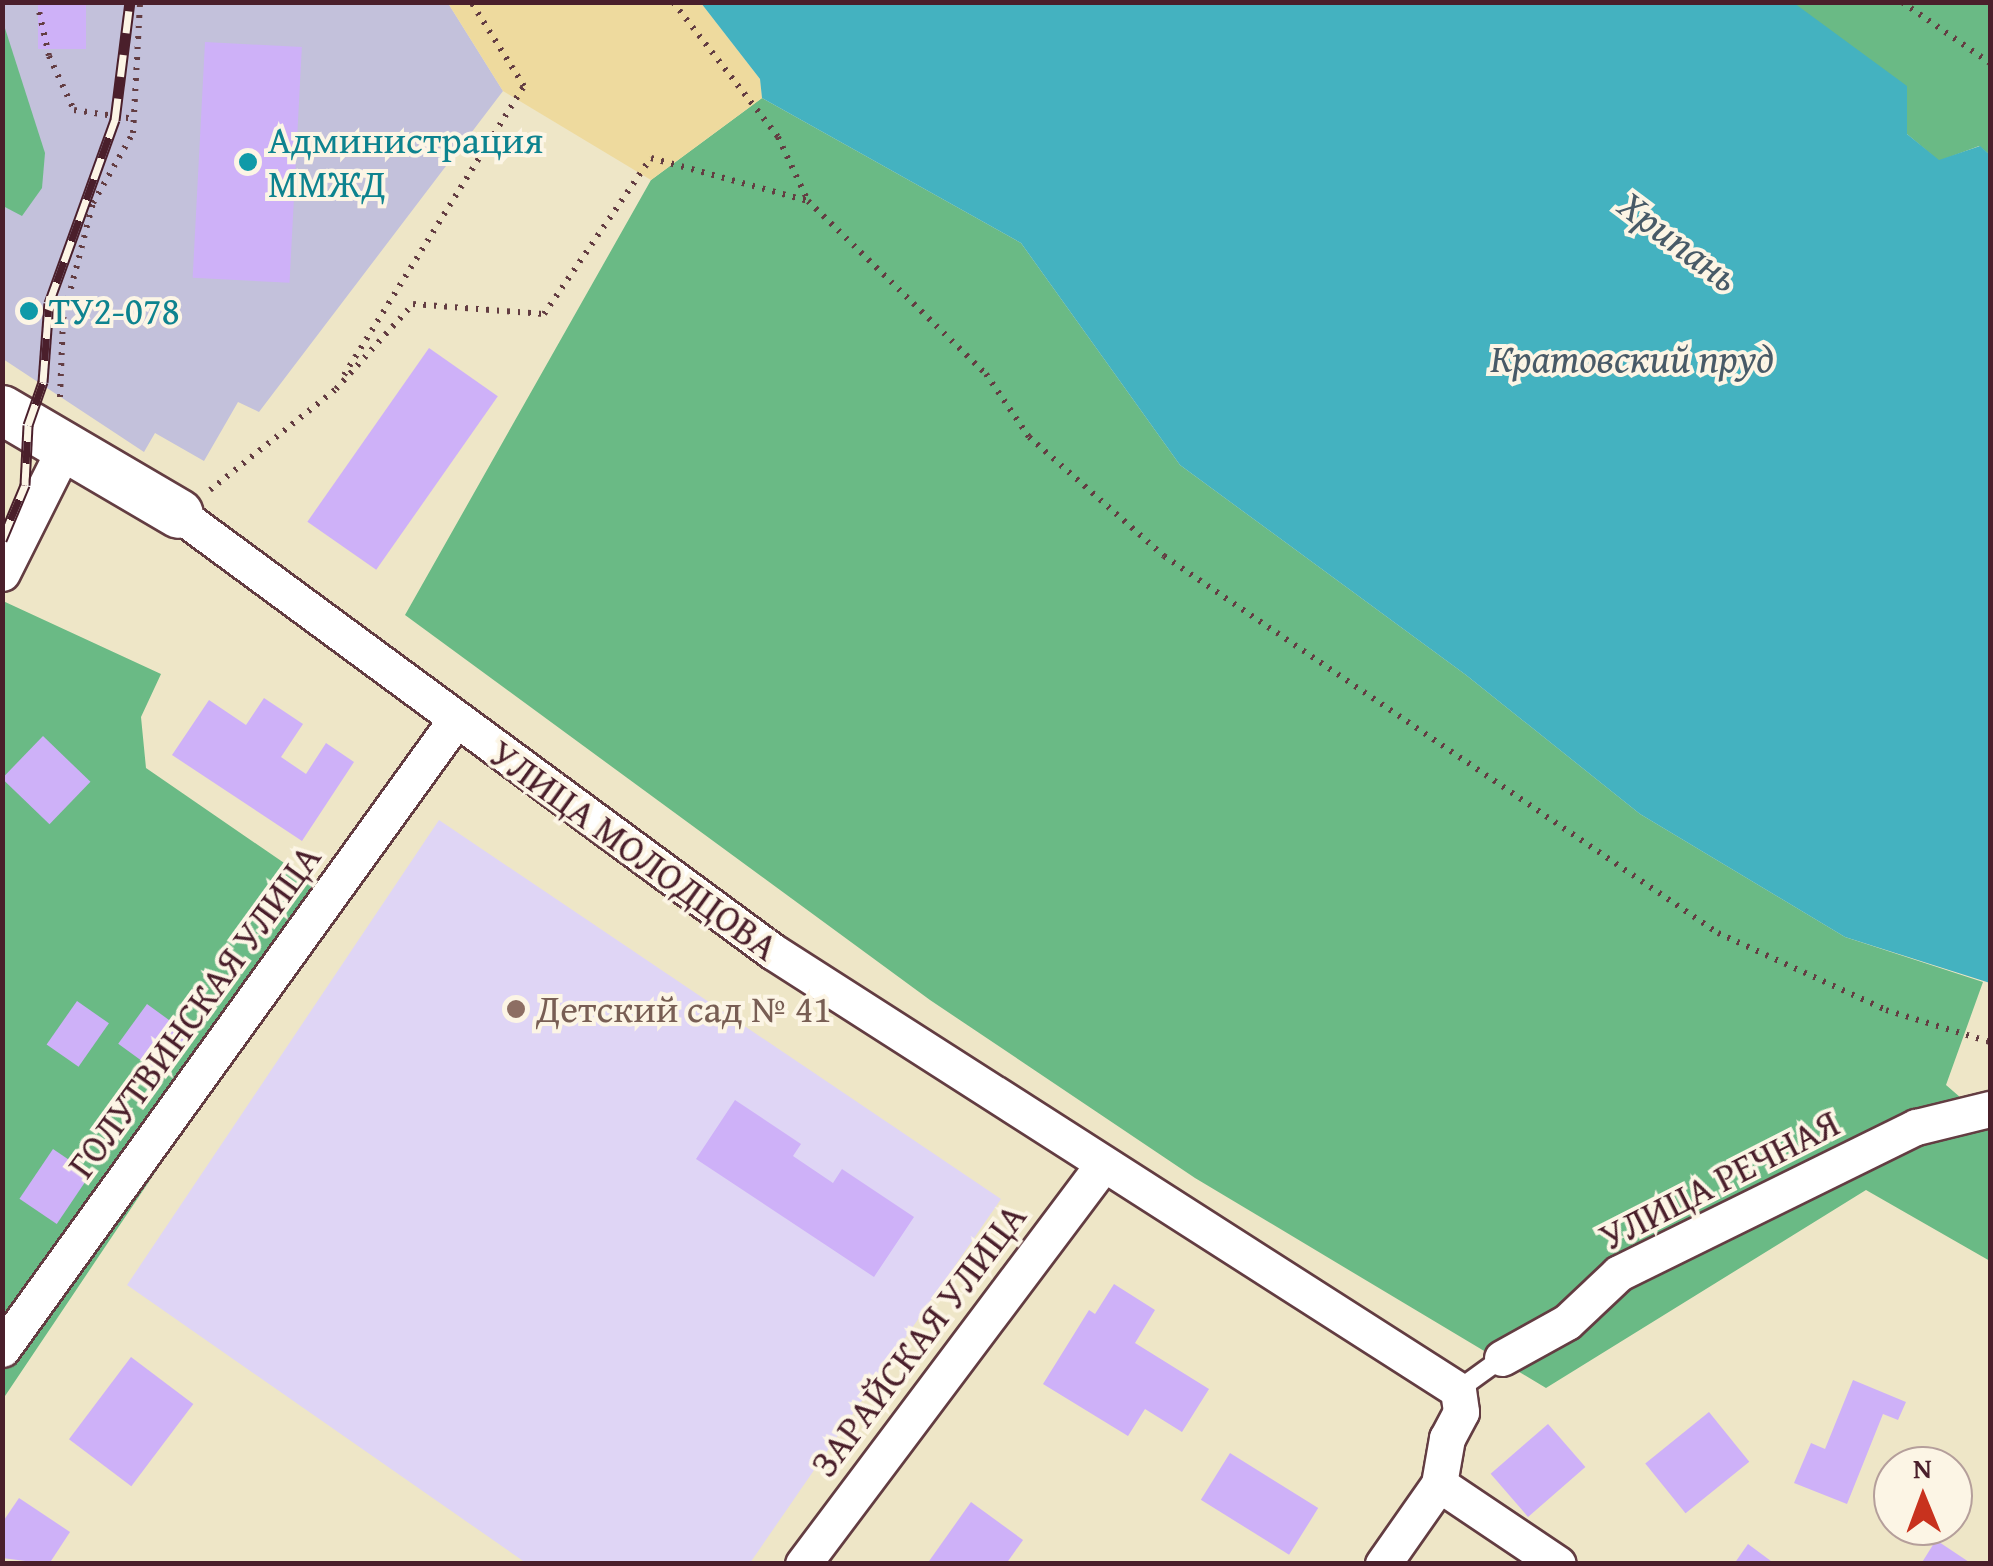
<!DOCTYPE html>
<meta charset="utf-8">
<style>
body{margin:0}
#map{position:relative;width:1993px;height:1566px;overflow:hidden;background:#eee6c7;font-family:"Gentium Book Plus",serif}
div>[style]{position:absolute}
.built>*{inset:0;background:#dfd5f5}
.industrial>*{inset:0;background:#c3c1db}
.forest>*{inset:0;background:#6aba85}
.sand>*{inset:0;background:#eeda9e}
.water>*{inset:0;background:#44b2c0}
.building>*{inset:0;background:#ceb1f8;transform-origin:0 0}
.path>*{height:6px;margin-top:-3px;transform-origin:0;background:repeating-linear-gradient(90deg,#633d42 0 2.5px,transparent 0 10.5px)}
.roads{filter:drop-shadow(2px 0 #633d42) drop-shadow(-2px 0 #633d42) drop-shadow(0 2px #633d42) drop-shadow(0 -2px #633d42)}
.lane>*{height:18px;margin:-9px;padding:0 9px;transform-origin:9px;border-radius:9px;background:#fff}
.street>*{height:35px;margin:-17.5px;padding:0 17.5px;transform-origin:17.5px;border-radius:17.5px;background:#fff}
.secondary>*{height:48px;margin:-24px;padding:0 24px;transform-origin:24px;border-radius:24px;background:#fff}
.rail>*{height:11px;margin-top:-5.5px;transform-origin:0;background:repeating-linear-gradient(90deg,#fcf5e5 0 22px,#4a1f2b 0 44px);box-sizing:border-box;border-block:2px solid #4a1f2b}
.dots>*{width:28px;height:28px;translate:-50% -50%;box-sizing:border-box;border:5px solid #fcf5e5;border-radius:50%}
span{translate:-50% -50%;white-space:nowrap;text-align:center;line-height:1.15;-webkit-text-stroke:8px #fcf5e5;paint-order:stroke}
.culture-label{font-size:38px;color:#0d838f}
.left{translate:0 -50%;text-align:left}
.street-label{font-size:38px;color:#4a1f2b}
.education-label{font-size:38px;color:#785e54}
.water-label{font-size:40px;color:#485a67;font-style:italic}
.frame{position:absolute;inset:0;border:5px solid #4a1f2b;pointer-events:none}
.north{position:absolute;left:1873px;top:1446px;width:100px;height:100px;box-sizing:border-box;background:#fcf5e5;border:2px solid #b59f9b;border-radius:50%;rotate:359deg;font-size:28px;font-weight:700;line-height:40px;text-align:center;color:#4a1f2b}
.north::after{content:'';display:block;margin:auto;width:35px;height:45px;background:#c8321e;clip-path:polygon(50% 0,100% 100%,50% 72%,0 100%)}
</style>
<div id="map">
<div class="built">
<i style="clip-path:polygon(439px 820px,1001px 1199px,750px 1563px,526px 1563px,127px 1285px)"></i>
</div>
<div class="industrial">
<i style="clip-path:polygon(3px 3px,448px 3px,503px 91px,259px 412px,238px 402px,204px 461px,155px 433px,144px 452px,3px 359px)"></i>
</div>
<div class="forest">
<i style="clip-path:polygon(1794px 3px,1990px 3px,1990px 155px,1979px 146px,1939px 161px,1907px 134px)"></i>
<i style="clip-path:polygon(3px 22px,45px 153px,42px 188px,22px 216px,3px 206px)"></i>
<i style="clip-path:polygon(762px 98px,1021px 243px,1180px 465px,1466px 675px,1640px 814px,1845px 937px,1983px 982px,1946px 1085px,1990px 1123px,1990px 1261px,1866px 1190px,1546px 1388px,1195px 1178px,930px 1000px,405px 615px,651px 180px)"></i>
<i style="clip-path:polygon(3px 601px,161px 674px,141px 717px,146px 768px,338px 900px,3px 1399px)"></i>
</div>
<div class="sand">
<i style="clip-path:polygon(448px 3px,701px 3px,760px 79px,762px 98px,651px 180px,503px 91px)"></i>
</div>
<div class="water">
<i style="clip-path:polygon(1794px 3px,1907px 86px,1907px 134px,1939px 160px,1980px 146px,1990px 155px,1990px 983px,1845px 937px,1640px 814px,1466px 675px,1180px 465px,1021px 243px,762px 98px,760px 79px,701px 3px)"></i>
</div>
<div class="building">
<i style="left:38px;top:2px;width:48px;height:47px"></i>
<i style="left:205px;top:42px;width:97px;height:236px;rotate:3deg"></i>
<i style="left:429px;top:348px;width:84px;height:212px;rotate:35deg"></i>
<i style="clip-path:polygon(264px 698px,303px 724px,281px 757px,306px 774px,326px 743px,354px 762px,302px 841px,172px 755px,209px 700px,246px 725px)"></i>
<i style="left:43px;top:736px;width:66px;height:59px;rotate:44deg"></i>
<i style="left:77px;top:1001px;width:39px;height:53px;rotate:35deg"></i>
<i style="left:147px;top:1004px;width:54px;height:49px;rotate:36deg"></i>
<i style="clip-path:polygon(735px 1100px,801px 1144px,793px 1156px,833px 1183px,842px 1169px,914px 1217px,874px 1277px,696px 1159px)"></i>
<i style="left:53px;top:1149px;width:45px;height:60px;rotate:34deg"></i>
<i style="clip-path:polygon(1114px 1284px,1155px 1310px,1135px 1343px,1209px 1389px,1182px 1432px,1145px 1409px,1128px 1436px,1043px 1384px,1089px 1310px,1095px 1314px)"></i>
<i style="left:131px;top:1357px;width:78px;height:103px;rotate:37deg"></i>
<i style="clip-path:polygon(1853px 1380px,1906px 1402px,1898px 1420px,1883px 1414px,1847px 1504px,1794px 1483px,1811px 1443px,1825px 1449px)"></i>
<i style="left:1709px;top:1412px;width:64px;height:82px;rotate:51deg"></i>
<i style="left:1548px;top:1424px;width:57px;height:76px;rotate:49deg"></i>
<i style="left:1230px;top:1453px;width:104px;height:55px;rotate:32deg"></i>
<i style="clip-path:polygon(19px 1498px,70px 1532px,49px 1564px,2px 1558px,2px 1523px)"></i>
<i style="clip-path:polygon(971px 1502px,1023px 1540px,1006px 1564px,927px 1564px)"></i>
<i style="clip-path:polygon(1936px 1540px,1972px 1564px,1921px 1564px)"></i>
<i style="clip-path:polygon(1748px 1544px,1775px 1564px,1734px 1564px)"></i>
</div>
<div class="path">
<i style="left:37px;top:2px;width:55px;rotate:77.5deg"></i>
<i style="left:49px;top:56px;width:60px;rotate:65.2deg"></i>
<i style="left:74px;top:110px;width:61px;rotate:8.5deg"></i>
<i style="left:673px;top:2px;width:171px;rotate:52.1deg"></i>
<i style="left:778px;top:137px;width:71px;rotate:64.9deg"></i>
<i style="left:1902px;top:2px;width:107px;rotate:34.7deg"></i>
<i style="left:344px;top:375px;width:340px;rotate:-58.1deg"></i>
<i style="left:524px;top:86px;width:99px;rotate:-122.2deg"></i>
<i style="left:60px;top:397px;width:78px;rotate:-87.8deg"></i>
<i style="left:63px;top:319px;width:120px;rotate:-75.5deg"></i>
<i style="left:93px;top:203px;width:81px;rotate:-60.3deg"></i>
<i style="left:133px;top:133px;width:131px;rotate:-86.9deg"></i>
<i style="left:210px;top:490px;width:161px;rotate:-38.7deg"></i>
<i style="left:336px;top:389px;width:115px;rotate:-47.8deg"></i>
<i style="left:413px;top:304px;width:131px;rotate:4.4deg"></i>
<i style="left:544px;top:314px;width:189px;rotate:-55.6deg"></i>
<i style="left:651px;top:158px;width:163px;rotate:15.3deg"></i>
<i style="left:808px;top:201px;width:248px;rotate:44.2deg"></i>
<i style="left:986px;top:374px;width:76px;rotate:55.7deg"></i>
<i style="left:1029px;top:437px;width:180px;rotate:41.4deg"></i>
<i style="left:1164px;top:556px;width:670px;rotate:34.24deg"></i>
<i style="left:1718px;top:933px;width:185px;rotate:24.6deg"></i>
<i style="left:1886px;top:1010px;width:109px;rotate:17.1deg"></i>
</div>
<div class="roads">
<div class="lane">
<i style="left:1458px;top:1390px;width:54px;rotate:-36deg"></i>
</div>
<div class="street">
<i style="left:179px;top:514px;width:737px;rotate:36.39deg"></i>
<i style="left:772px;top:951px;width:814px;rotate:32.62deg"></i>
<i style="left:1458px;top:1390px;width:22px;rotate:82deg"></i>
<i style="left:1461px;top:1412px;width:30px;rotate:118deg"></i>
<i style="left:1447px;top:1438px;width:47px;rotate:99.9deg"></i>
<i style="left:1439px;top:1484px;width:98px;rotate:125deg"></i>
<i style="left:2px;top:573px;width:139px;rotate:-63.4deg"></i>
<i style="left:2px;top:1349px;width:773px;rotate:-54.21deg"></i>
<i style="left:1502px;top:1358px;width:74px;rotate:-29deg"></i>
<i style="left:1567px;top:1322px;width:71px;rotate:-43.3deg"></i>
<i style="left:1619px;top:1273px;width:331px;rotate:-26.2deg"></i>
<i style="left:1916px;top:1127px;width:76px;rotate:-13.7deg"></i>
<i style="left:1439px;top:1484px;width:143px;rotate:33.9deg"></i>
<i style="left:803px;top:1564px;width:496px;rotate:-53.1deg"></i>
</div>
<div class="secondary">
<i style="left:2px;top:410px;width:205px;rotate:30.4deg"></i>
</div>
</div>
<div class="rail">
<i style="left:2px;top:540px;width:60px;rotate:-67.3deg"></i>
<i style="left:25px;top:485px;width:60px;rotate:-87.1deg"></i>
<i style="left:28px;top:425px;width:46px;rotate:-70.8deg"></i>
<i style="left:43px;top:382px;width:79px;rotate:-85.7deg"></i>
<i style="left:49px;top:303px;width:195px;rotate:-70.2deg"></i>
<i style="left:115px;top:120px;width:119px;rotate:-82.8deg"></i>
</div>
<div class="dots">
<i style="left:248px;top:162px;background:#0f9aa8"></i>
<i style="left:29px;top:311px;background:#0f9aa8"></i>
<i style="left:516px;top:1009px;background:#8d6e63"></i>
</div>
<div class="culture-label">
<span class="left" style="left:268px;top:162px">Администрация<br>ММЖД</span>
<span class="left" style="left:49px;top:311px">ТУ2-078</span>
</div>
<div class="street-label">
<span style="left:634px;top:850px;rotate:36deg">УЛИЦА МОЛОДЦОВА</span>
<span style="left:194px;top:1011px;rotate:-54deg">ГОЛУТВИНСКАЯ УЛИЦА</span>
<span style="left:1719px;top:1180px;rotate:-27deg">УЛИЦА РЕЧНАЯ</span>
<span style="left:918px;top:1340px;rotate:-53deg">ЗАРАЙСКАЯ УЛИЦА</span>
</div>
<div class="education-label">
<span class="left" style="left:536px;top:1009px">Детский сад № 41</span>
</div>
<div class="water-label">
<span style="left:1679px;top:241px;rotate:37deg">Хрипань</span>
<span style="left:1632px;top:358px">Кратовский пруд</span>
</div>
<div class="frame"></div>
<div class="north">N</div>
</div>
